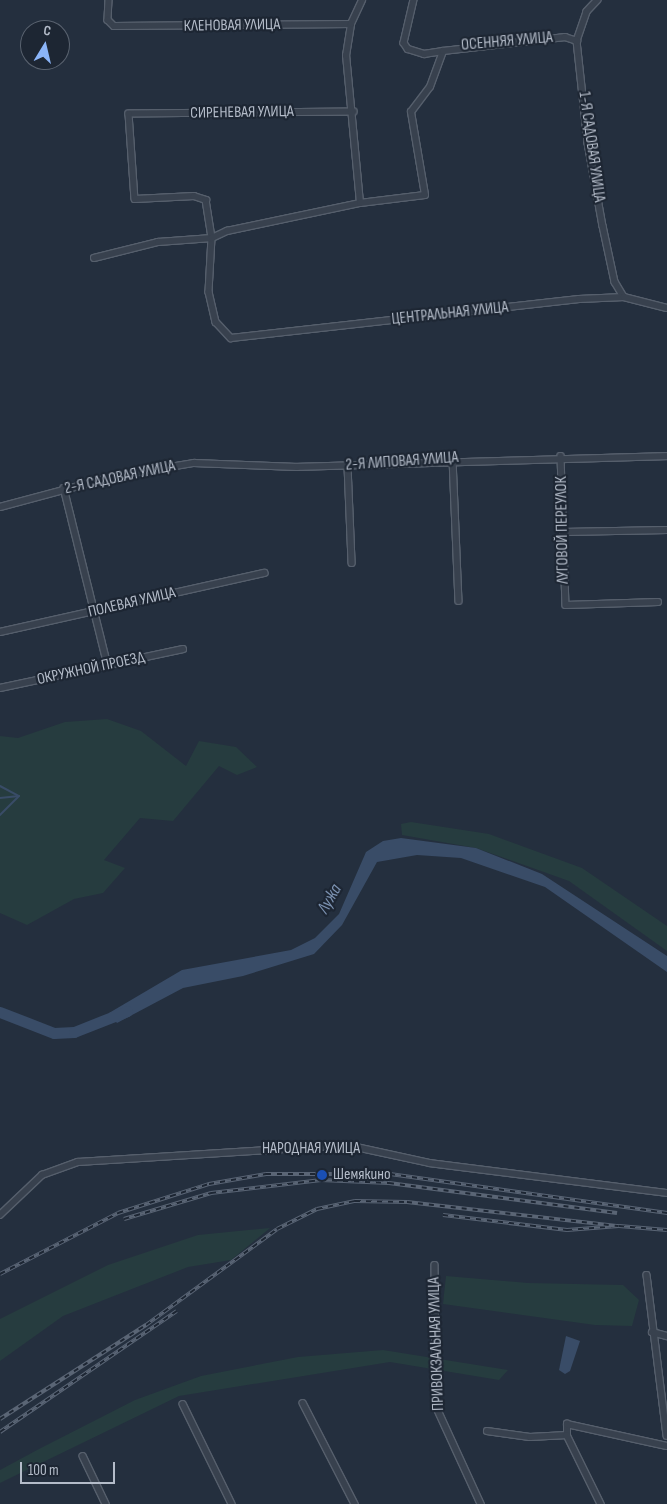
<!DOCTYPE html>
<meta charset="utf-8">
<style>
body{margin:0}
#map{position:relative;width:667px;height:1504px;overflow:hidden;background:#242f3e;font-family:"Sofia Sans Condensed",sans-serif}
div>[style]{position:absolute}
.green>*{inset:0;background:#263c3f}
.water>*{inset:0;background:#394c67}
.stream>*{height:2px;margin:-1px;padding:0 1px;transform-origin:1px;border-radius:1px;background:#394c67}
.river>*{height:11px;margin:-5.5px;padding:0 5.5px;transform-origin:5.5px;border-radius:5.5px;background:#394c67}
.roads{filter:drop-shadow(1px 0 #565f6c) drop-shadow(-1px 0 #565f6c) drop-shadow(0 1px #565f6c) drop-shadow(0 -1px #565f6c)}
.minor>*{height:5.5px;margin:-2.75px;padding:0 2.75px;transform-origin:2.75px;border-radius:2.75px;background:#38414e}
.rail>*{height:4px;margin-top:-2px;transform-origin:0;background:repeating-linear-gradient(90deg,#1d2633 0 5.5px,#5a6575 0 11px);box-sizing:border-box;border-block:1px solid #5a6575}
.dots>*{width:14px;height:14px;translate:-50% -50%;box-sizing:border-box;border:2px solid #1d2633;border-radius:50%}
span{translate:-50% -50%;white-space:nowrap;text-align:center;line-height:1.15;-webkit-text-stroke:4.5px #1d2633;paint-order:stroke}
.street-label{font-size:16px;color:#b4bcc9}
.poi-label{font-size:16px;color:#b4bcc9}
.left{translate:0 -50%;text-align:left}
.water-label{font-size:18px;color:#7c92b1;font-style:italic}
.north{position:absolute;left:20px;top:20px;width:50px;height:50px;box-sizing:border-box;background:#1d2633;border:1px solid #59626f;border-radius:50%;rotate:9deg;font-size:14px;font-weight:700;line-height:20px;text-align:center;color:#b4bcc9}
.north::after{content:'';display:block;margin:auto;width:18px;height:22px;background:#8ab4f8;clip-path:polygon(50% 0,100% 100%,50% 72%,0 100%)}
.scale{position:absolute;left:20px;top:1462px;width:95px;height:22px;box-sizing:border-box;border:2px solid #b4bcc9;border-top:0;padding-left:6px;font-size:15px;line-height:18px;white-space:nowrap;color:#b4bcc9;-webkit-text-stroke:4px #1d2633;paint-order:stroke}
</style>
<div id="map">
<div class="green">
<i style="clip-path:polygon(107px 719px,141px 731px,186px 766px,199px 741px,236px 747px,257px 767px,237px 775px,219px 766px,173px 821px,140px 818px,104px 860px,125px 868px,103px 893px,74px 899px,27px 925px,0 913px,0 736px,18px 738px,65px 722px)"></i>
<i style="clip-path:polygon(411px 822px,489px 834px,582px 868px,667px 926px,667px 951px,569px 881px,476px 848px,402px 835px,401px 824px)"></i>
<i style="clip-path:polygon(270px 1228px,231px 1260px,188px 1267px,63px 1316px,0 1361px,0 1319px,108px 1265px,198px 1235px)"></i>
<i style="clip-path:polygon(446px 1276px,528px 1283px,623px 1285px,639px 1300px,632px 1326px,595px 1325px,443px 1304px)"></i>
<i style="clip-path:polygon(383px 1350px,508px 1370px,499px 1380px,390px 1362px,179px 1396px,0 1483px,0 1470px,39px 1449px,135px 1400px,201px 1376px,298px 1357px)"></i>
</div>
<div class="water">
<i style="clip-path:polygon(401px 838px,476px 848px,542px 874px,667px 956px,667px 972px,545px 887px,461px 858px,417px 855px,377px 862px,342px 925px,314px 954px,243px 976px,183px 988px,117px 1023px,109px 1013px,182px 970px,291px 950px,315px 938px,339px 914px,366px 852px,383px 841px)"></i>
<i style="clip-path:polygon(566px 1336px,580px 1341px,570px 1371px,565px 1374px,559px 1370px)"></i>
</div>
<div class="stream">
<i style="left:0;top:786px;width:21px;rotate:28deg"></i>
<i style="left:0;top:798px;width:19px;rotate:-6deg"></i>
<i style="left:19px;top:796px;width:27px;rotate:135deg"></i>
</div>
<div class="river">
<i style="left:0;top:1012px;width:58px;rotate:21.3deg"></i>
<i style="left:54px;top:1033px;width:20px;rotate:-3deg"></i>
<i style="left:74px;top:1032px;width:57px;rotate:-21.6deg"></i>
</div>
<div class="roads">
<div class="minor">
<i style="left:109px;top:0;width:20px;rotate:93deg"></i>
<i style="left:108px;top:20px;width:8px;rotate:45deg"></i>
<i style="left:114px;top:26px;width:237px;rotate:-0.5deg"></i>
<i style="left:414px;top:0;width:44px;rotate:103.1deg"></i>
<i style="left:404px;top:43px;width:7px;rotate:56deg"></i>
<i style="left:408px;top:49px;width:17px;rotate:17deg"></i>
<i style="left:424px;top:54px;width:19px;rotate:-9deg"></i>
<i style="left:598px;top:0;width:16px;rotate:133deg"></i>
<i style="left:587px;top:12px;width:31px;rotate:109deg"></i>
<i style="left:577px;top:41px;width:103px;rotate:83.8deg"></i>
<i style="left:588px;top:143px;width:84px;rotate:79.8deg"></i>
<i style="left:603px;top:226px;width:57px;rotate:77.9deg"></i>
<i style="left:615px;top:282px;width:17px;rotate:59deg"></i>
<i style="left:354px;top:112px;width:225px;rotate:179.5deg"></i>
<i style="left:129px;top:114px;width:85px;rotate:86deg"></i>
<i style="left:135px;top:199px;width:59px;rotate:-2.9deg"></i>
<i style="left:194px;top:196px;width:13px;rotate:18deg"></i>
<i style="left:206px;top:200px;width:38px;rotate:81deg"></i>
<i style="left:212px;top:238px;width:54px;rotate:93.2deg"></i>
<i style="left:209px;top:292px;width:31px;rotate:77deg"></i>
<i style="left:216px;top:322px;width:22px;rotate:47deg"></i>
<i style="left:231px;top:338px;width:350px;rotate:-6.4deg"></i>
<i style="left:579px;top:299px;width:45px;rotate:-2.5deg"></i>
<i style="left:624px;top:297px;width:44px;rotate:14.3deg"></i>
<i style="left:360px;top:203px;width:148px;rotate:-95.4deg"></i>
<i style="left:346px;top:56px;width:32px;rotate:-81deg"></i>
<i style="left:351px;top:24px;width:26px;rotate:-65deg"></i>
<i style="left:94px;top:258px;width:66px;rotate:-14deg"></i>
<i style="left:158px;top:242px;width:54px;rotate:-4.2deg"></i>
<i style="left:212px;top:238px;width:17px;rotate:-25deg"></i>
<i style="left:227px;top:231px;width:136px;rotate:-11.9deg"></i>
<i style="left:360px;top:203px;width:65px;rotate:-7deg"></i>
<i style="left:425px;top:195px;width:84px;rotate:-99.6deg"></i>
<i style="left:411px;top:112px;width:31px;rotate:-53deg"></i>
<i style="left:430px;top:87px;width:38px;rotate:-70deg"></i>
<i style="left:443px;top:51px;width:123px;rotate:-6.5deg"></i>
<i style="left:565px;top:37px;width:13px;rotate:18deg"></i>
<i style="left:561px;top:456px;width:149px;rotate:88.1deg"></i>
<i style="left:566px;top:605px;width:92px;rotate:-1.9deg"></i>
<i style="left:453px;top:459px;width:142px;rotate:87.6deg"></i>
<i style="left:348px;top:466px;width:97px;rotate:87.6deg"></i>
<i style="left:64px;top:488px;width:183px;rotate:76.1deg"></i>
<i style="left:0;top:507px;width:120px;rotate:-15deg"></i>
<i style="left:116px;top:476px;width:79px;rotate:-9.5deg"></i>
<i style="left:194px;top:463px;width:103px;rotate:2.2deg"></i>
<i style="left:297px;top:467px;width:370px;rotate:-1.7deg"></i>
<i style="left:564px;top:532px;width:103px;rotate:-1.1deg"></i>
<i style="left:0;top:632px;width:271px;rotate:-12.6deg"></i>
<i style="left:0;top:688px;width:187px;rotate:-12deg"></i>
<i style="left:0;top:1215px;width:58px;rotate:-43.6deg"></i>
<i style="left:42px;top:1175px;width:38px;rotate:-20deg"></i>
<i style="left:78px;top:1162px;width:270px;rotate:-3.6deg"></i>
<i style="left:347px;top:1145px;width:85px;rotate:12.2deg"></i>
<i style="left:430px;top:1163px;width:239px;rotate:7.2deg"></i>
<i style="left:435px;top:1265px;width:141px;rotate:89.6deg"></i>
<i style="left:436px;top:1406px;width:108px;rotate:65.3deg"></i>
<i style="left:647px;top:1275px;width:162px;rotate:82.9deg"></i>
<i style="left:652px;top:1332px;width:16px;rotate:15deg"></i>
<i style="left:303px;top:1403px;width:114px;rotate:62.8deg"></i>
<i style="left:183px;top:1404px;width:111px;rotate:63.9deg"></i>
<i style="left:487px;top:1431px;width:43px;rotate:7.9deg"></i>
<i style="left:530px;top:1437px;width:37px;rotate:-3deg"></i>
<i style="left:567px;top:1435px;width:11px;rotate:-90deg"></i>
<i style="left:567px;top:1424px;width:102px;rotate:12.4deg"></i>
<i style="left:567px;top:1435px;width:77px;rotate:63.8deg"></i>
<i style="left:83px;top:1456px;width:53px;rotate:64.4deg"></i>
</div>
</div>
<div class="rail">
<i style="left:443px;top:1215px;width:125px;rotate:6.9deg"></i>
<i style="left:567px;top:1230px;width:52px;rotate:-4.4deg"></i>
<i style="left:619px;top:1226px;width:48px;rotate:4.8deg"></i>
<i style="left:124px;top:1219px;width:91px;rotate:-16.6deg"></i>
<i style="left:211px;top:1193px;width:111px;rotate:-6.7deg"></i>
<i style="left:321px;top:1180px;width:68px;rotate:2.5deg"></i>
<i style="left:389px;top:1183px;width:230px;rotate:7.5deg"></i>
<i style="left:0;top:1274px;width:133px;rotate:-27.3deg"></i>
<i style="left:118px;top:1213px;width:96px;rotate:-17.7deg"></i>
<i style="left:209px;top:1184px;width:58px;rotate:-10deg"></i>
<i style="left:266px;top:1174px;width:124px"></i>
<i style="left:390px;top:1174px;width:280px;rotate:8deg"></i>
<i style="left:0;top:1419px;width:174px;rotate:-32.8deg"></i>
<i style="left:146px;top:1325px;width:162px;rotate:-36.2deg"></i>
<i style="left:277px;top:1229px;width:45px;rotate:-26.6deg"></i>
<i style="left:317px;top:1209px;width:39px;rotate:-12deg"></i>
<i style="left:355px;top:1201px;width:52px;rotate:1.1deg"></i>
<i style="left:407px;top:1202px;width:213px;rotate:6.5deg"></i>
<i style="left:0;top:1432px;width:214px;rotate:-34.4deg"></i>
</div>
<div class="dots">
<i style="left:322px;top:1175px;background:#1a4fb4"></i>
</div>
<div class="street-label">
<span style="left:232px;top:26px;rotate:-1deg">КЛЕНОВАЯ УЛИЦА</span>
<span style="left:507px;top:42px;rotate:-5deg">ОСЕННЯЯ УЛИЦА</span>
<span style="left:242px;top:113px;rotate:-1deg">СИРЕНЕВАЯ УЛИЦА</span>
<span style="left:591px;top:147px;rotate:82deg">1-Я САДОВАЯ УЛИЦА</span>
<span style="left:450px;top:314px;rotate:-6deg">ЦЕНТРАЛЬНАЯ УЛИЦА</span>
<span style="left:402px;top:462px;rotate:-4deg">2-Я ЛИПОВАЯ УЛИЦА</span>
<span style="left:120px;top:478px;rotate:-12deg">2-Я САДОВАЯ УЛИЦА</span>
<span style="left:563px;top:530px;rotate:-91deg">ЛУГОВОЙ ПЕРЕУЛОК</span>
<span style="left:132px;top:603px;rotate:-13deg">ПОЛЕВАЯ УЛИЦА</span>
<span style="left:91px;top:669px;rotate:-12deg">ОКРУЖНОЙ ПРОЕЗД</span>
<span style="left:311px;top:1149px">НАРОДНАЯ УЛИЦА</span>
<span style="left:437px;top:1344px;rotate:-92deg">ПРИВОКЗАЛЬНАЯ УЛИЦА</span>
</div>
<div class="poi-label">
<span class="left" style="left:333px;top:1175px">Шемякино</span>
</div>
<div class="water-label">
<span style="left:330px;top:899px;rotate:-60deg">Лужа</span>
</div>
<div class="north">С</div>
<div class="scale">100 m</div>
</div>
